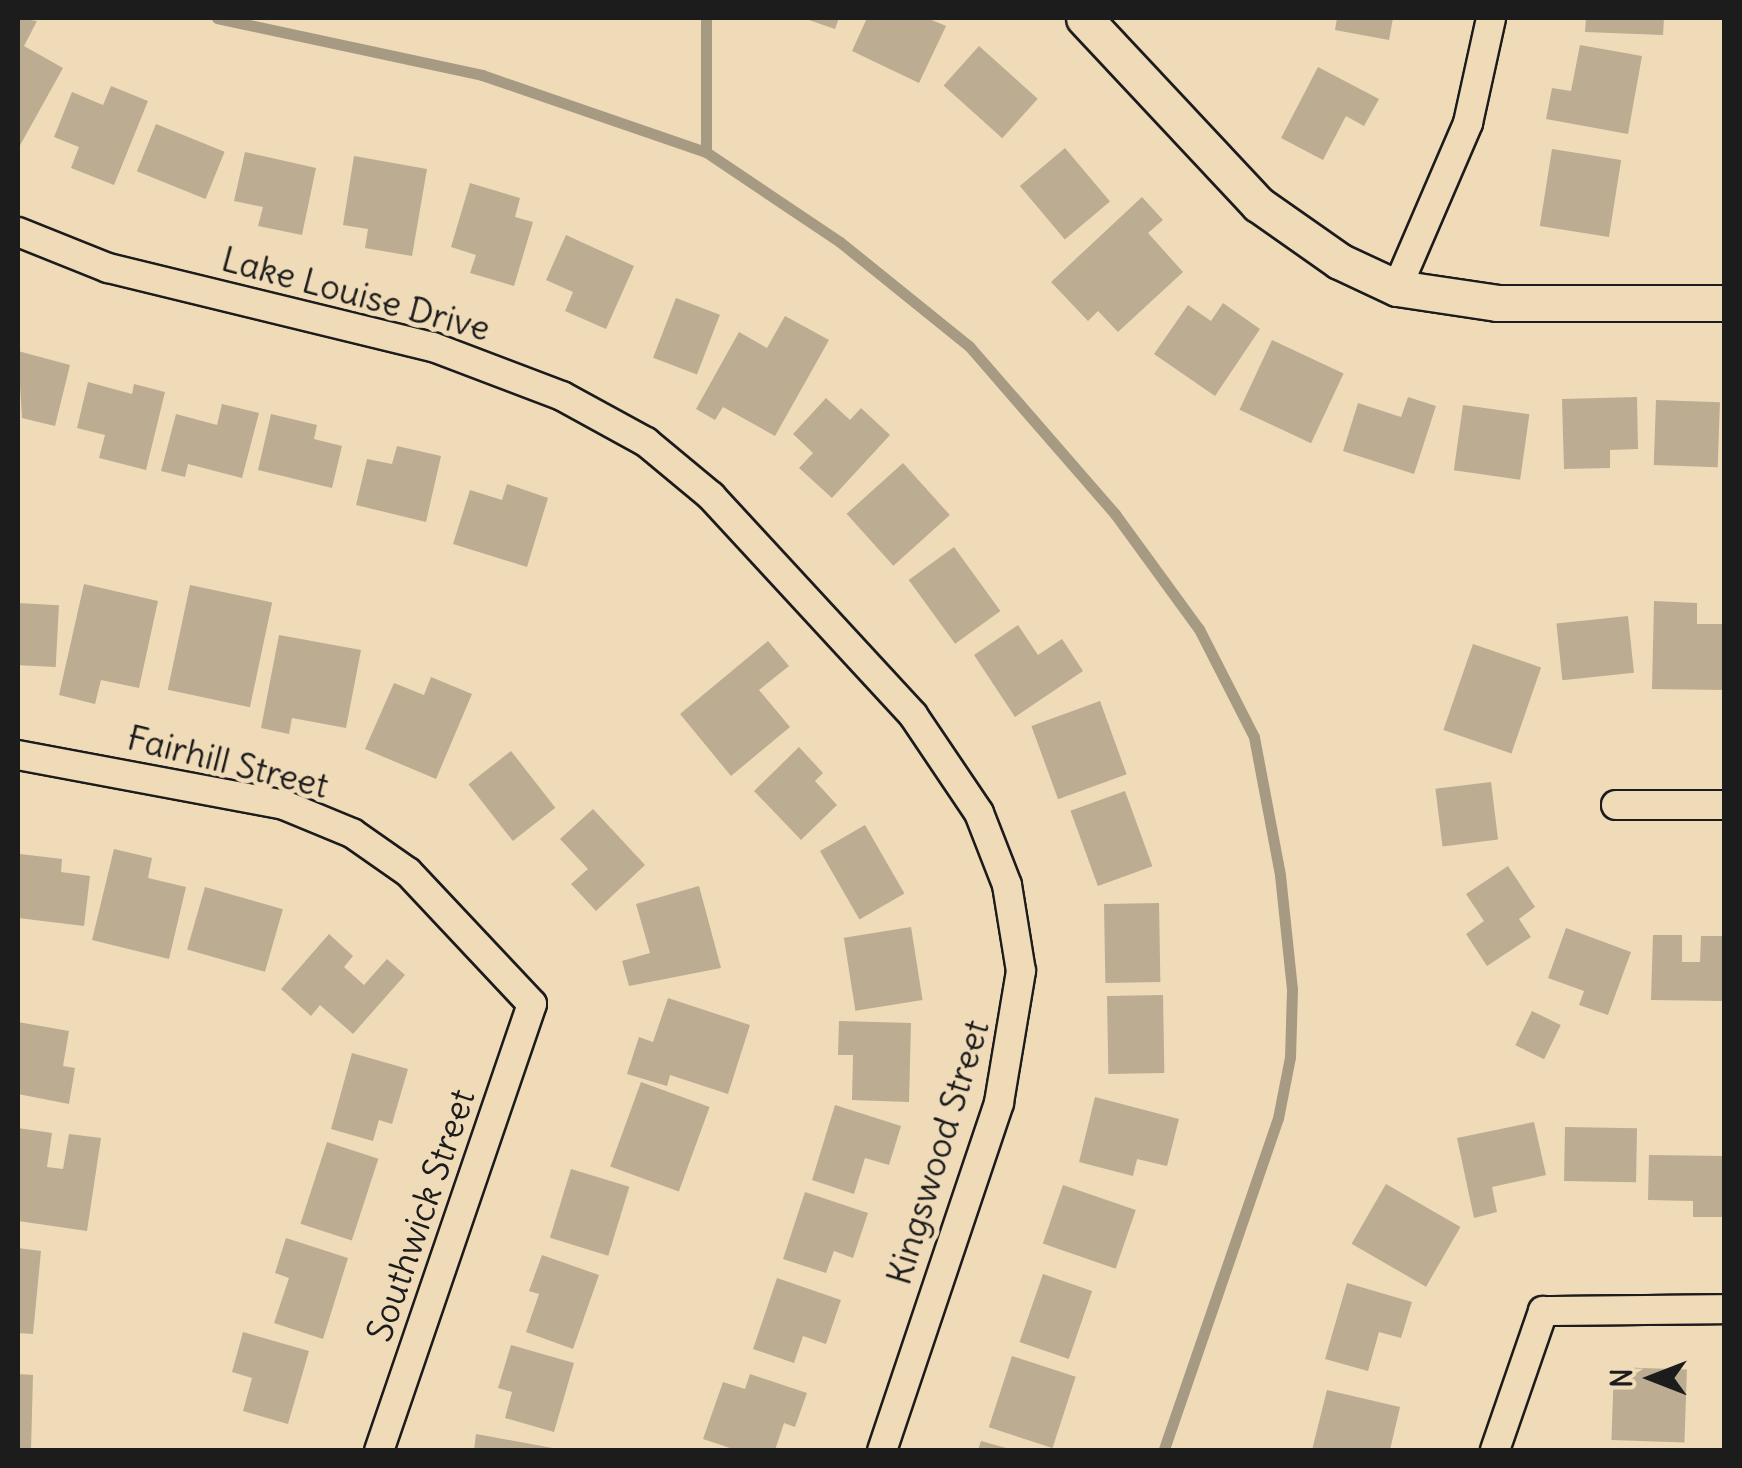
<!DOCTYPE html>
<style>
body{margin:0}
#map{position:relative;width:1742px;height:1468px;overflow:hidden;background:#f0dbb9;font-family:Delius,sans-serif}
div>[style]{position:absolute}
.stream>*{height:11px;margin:-5.5px;padding:0 5.5px;transform-origin:5.5px;border-radius:5.5px;background:#a79a83}
.building>*{inset:0;background:#bcac92;transform-origin:0 0}
.roads{filter:drop-shadow(2px 0 #1c1c1c) drop-shadow(-2px 0 #1c1c1c) drop-shadow(0 2px #1c1c1c) drop-shadow(0 -2px #1c1c1c)}
.minor>*{height:28px;margin:-14px;padding:0 14px;transform-origin:14px;border-radius:14px;background:#f0dbb9}
.tertiary>*{height:35px;margin:-17.5px;padding:0 17.5px;transform-origin:17.5px;border-radius:17.5px;background:#f0dbb9}
span{translate:-50% -50%;white-space:nowrap;text-align:center;line-height:1.15;-webkit-text-stroke:10px #f0dbb9;paint-order:stroke}
.street-label{font-size:35px;color:#1c1c1c}
.frame{position:absolute;inset:0;border:20px solid #1c1c1c;pointer-events:none}
.north{position:absolute;left:1602px;top:1328px;width:100px;height:100px;-webkit-text-stroke:8px #f0dbb9;paint-order:stroke;rotate:270deg;font-size:28px;font-weight:700;line-height:40px;text-align:center;color:#1c1c1c}
.north::after{content:'';display:block;margin:auto;width:35px;height:45px;background:#1c1c1c;clip-path:polygon(50% 0,100% 100%,50% 72%,0 100%)}
</style>
<div id="map">
<div class="stream">
<i style="left:217px;top:18px;width:271px;rotate:12.1deg"></i>
<i style="left:482px;top:75px;width:237px;rotate:19deg"></i>
<i style="left:706px;top:18px;width:134px;rotate:90deg"></i>
<i style="left:706px;top:152px;width:161px;rotate:33.9deg"></i>
<i style="left:840px;top:242px;width:166px;rotate:38.9deg"></i>
<i style="left:969px;top:346px;width:223px;rotate:49deg"></i>
<i style="left:1115px;top:514px;width:142px;rotate:53.9deg"></i>
<i style="left:1199px;top:629px;width:121px;rotate:63deg"></i>
<i style="left:1254px;top:737px;width:140px;rotate:79.3deg"></i>
<i style="left:1280px;top:875px;width:116px;rotate:84deg"></i>
<i style="left:1292px;top:990px;width:67px;rotate:91.7deg"></i>
<i style="left:1290px;top:1057px;width:62px;rotate:101.1deg"></i>
<i style="left:1278px;top:1118px;width:351px;rotate:109deg"></i>
</div>
<div class="building">
<i style="clip-path:polygon(18px 18px,37px 21px,24px 46px,63px 68px,18px 149px)"></i>
<i style="clip-path:polygon(803px 18px,839px 18px,835px 29px)"></i>
<i style="clip-path:polygon(867px 18px,927px 18px,946px 26px,919px 83px,852px 51px)"></i>
<i style="clip-path:polygon(1337px 18px,1393px 18px,1389px 40px,1335px 30px)"></i>
<i style="clip-path:polygon(1586px 18px,1664px 18px,1663px 35px,1585px 32px)"></i>
<i style="clip-path:polygon(1580px 45px,1642px 56px,1628px 134px,1546px 119px,1552px 88px,1571px 91px)"></i>
<i style="left:979px;top:46px;width:79px;height:53px;rotate:42deg"></i>
<i style="clip-path:polygon(1318px 67px,1379px 99px,1364px 126px,1346px 116px,1323px 160px,1281px 138px)"></i>
<i style="clip-path:polygon(111px 86px,148px 101px,114px 185px,71px 168px,79px 147px,54px 137px,72px 92px,103px 105px)"></i>
<i style="left:156px;top:124px;width:74px;height:51px;rotate:22deg"></i>
<i style="left:1065px;top:148px;width:70px;height:59px;rotate:50deg"></i>
<i style="left:1552px;top:149px;width:70px;height:78px;rotate:9deg"></i>
<i style="clip-path:polygon(245px 152px,316px 168px,302px 235px,258px 226px,263px 207px,234px 201px)"></i>
<i style="clip-path:polygon(354px 156px,427px 169px,412px 256px,365px 248px,368px 229px,343px 225px)"></i>
<i style="clip-path:polygon(470px 183px,520px 198px,515px 217px,533px 222px,514px 286px,470px 273px,476px 255px,451px 247px)"></i>
<i style="clip-path:polygon(1142px 197px,1163px 220px,1148px 233px,1183px 272px,1118px 332px,1098px 311px,1088px 321px,1051px 282px)"></i>
<i style="clip-path:polygon(566px 235px,634px 266px,606px 329px,565px 311px,573px 292px,546px 280px)"></i>
<i style="left:676px;top:298px;width:47px;height:64px;rotate:21deg"></i>
<i style="clip-path:polygon(1223px 303px,1260px 329px,1215px 396px,1154px 354px,1188px 305px,1211px 321px)"></i>
<i style="clip-path:polygon(785px 316px,829px 340px,775px 436px,723px 407px,715px 420px,696px 409px,739px 332px,767px 348px)"></i>
<i style="left:1272px;top:340px;width:79px;height:77px;rotate:25deg"></i>
<i style="clip-path:polygon(18px 351px,70px 365px,55px 426px,22px 418px)"></i>
<i style="clip-path:polygon(88px 382px,132px 394px,134px 384px,165px 392px,146px 470px,99px 458px,105px 435px,77px 428px)"></i>
<i style="clip-path:polygon(1408px 397px,1436px 406px,1414px 474px,1343px 451px,1358px 403px,1401px 417px)"></i>
<i style="clip-path:polygon(1637px 397px,1638px 449px,1610px 450px,1610px 468px,1564px 469px,1562px 399px)"></i>
<i style="clip-path:polygon(826px 398px,850px 420px,861px 408px,890px 435px,832px 498px,799px 468px,813px 453px,793px 434px)"></i>
<i style="left:1656px;top:400px;width:64px;height:65px;rotate:2deg"></i>
<i style="clip-path:polygon(222px 404px,259px 413px,242px 478px,188px 464px,185px 477px,161px 471px,176px 414px,217px 425px)"></i>
<i style="left:1463px;top:405px;width:67px;height:66px;rotate:8deg"></i>
<i style="clip-path:polygon(271px 414px,317px 425px,314px 439px,342px 446px,332px 488px,258px 470px)"></i>
<i style="clip-path:polygon(397px 446px,441px 456px,426px 522px,356px 505px,367px 459px,392px 464px)"></i>
<i style="left:903px;top:463px;width:70px;height:76px;rotate:48deg"></i>
<i style="clip-path:polygon(507px 484px,548px 498px,527px 567px,453px 544px,470px 490px,502px 500px)"></i>
<i style="left:954px;top:547px;width:79px;height:56px;rotate:54deg"></i>
<i style="clip-path:polygon(84px 584px,158px 601px,139px 688px,101px 680px,95px 704px,59px 695px)"></i>
<i style="left:190px;top:585px;width:84px;height:107px;rotate:12deg"></i>
<i style="clip-path:polygon(1654px 601px,1697px 603px,1697px 624px,1724px 624px,1724px 690px,1652px 689px)"></i>
<i style="left:18px;top:603px;width:41px;height:62px;rotate:3deg"></i>
<i style="left:1628px;top:616px;width:57px;height:72px;rotate:84deg"></i>
<i style="clip-path:polygon(1018px 625px,1038px 655px,1062px 639px,1083px 671px,1015px 717px,974px 655px)"></i>
<i style="clip-path:polygon(279px 635px,361px 650px,346px 728px,292px 718px,289px 734px,261px 728px)"></i>
<i style="clip-path:polygon(768px 641px,789px 666px,759px 690px,790px 727px,731px 776px,680px 714px)"></i>
<i style="left:1473px;top:644px;width:72px;height:91px;rotate:19deg"></i>
<i style="clip-path:polygon(431px 677px,472px 694px,436px 779px,365px 749px,394px 683px,424px 695px)"></i>
<i style="left:1100px;top:701px;width:78px;height:73px;rotate:70deg"></i>
<i style="clip-path:polygon(799px 747px,823px 773px,815px 781px,837px 805px,801px 840px,754px 791px)"></i>
<i style="left:511px;top:751px;width:72px;height:54px;rotate:52deg"></i>
<i style="left:1491px;top:782px;width:58px;height:56px;rotate:83deg"></i>
<i style="left:1125px;top:791px;width:80px;height:58px;rotate:70deg"></i>
<i style="clip-path:polygon(593px 809px,645px 865px,596px 911px,571px 884px,588px 869px,560px 839px)"></i>
<i style="left:865px;top:825px;width:79px;height:52px;rotate:60deg"></i>
<i style="clip-path:polygon(114px 849px,152px 858px,148px 878px,186px 887px,169px 959px,92px 940px)"></i>
<i style="clip-path:polygon(20px 854px,62px 859px,61px 872px,90px 876px,84px 926px,18px 918px)"></i>
<i style="clip-path:polygon(1508px 866px,1535px 907px,1519px 919px,1531px 937px,1487px 966px,1466px 934px,1484px 921px,1466px 894px)"></i>
<i style="clip-path:polygon(699px 886px,721px 968px,629px 986px,622px 961px,650px 953px,636px 904px)"></i>
<i style="left:205px;top:887px;width:81px;height:65px;rotate:16deg"></i>
<i style="left:1159px;top:903px;width:79px;height:55px;rotate:89deg"></i>
<i style="left:911px;top:927px;width:74px;height:68px;rotate:81deg"></i>
<i style="clip-path:polygon(1566px 928px,1631px 952px,1608px 1015px,1579px 1005px,1584px 991px,1548px 978px)"></i>
<i style="clip-path:polygon(329px 934px,353px 956px,344px 967px,364px 985px,387px 959px,405px 975px,353px 1034px,320px 1005px,311px 1016px,281px 989px)"></i>
<i style="clip-path:polygon(1653px 935px,1682px 935px,1682px 962px,1700px 962px,1701px 936px,1724px 936px,1724px 1001px,1651px 1000px)"></i>
<i style="left:1163px;top:995px;width:78px;height:56px;rotate:89deg"></i>
<i style="clip-path:polygon(668px 998px,750px 1025px,728px 1094px,670px 1075px,667px 1086px,627px 1074px,639px 1037px,653px 1042px)"></i>
<i style="left:1532px;top:1011px;width:32px;height:38px;rotate:26deg"></i>
<i style="clip-path:polygon(839px 1021px,911px 1023px,909px 1102px,852px 1100px,853px 1055px,838px 1055px)"></i>
<i style="clip-path:polygon(18px 1022px,69px 1031px,63px 1066px,75px 1068px,69px 1104px,18px 1094px)"></i>
<i style="clip-path:polygon(352px 1053px,408px 1069px,392px 1124px,379px 1120px,373px 1141px,331px 1129px)"></i>
<i style="left:641px;top:1082px;width:73px;height:90px;rotate:20deg"></i>
<i style="clip-path:polygon(1095px 1097px,1179px 1119px,1167px 1166px,1137px 1159px,1133px 1176px,1079px 1162px)"></i>
<i style="clip-path:polygon(835px 1105px,901px 1126px,889px 1165px,865px 1158px,854px 1194px,812px 1180px)"></i>
<i style="clip-path:polygon(1534px 1122px,1546px 1175px,1492px 1187px,1497px 1212px,1474px 1218px,1457px 1138px)"></i>
<i style="left:1565px;top:1127px;width:72px;height:54px;rotate:1deg"></i>
<i style="clip-path:polygon(18px 1128px,52px 1133px,47px 1167px,63px 1169px,69px 1134px,101px 1138px,87px 1231px,18px 1221px)"></i>
<i style="left:327px;top:1142px;width:54px;height:86px;rotate:18deg"></i>
<i style="clip-path:polygon(1649px 1155px,1724px 1156px,1724px 1217px,1693px 1217px,1693px 1201px,1648px 1200px)"></i>
<i style="left:571px;top:1169px;width:61px;height:72px;rotate:17deg"></i>
<i style="left:1386px;top:1184px;width:86px;height:69px;rotate:30deg"></i>
<i style="left:1063px;top:1185px;width:77px;height:62px;rotate:19deg"></i>
<i style="clip-path:polygon(805px 1192px,868px 1213px,853px 1258px,834px 1251px,826px 1273px,783px 1259px)"></i>
<i style="clip-path:polygon(286px 1238px,348px 1258px,323px 1339px,274px 1323px,289px 1278px,275px 1273px)"></i>
<i style="clip-path:polygon(18px 1248px,41px 1251px,33px 1334px,18px 1333px)"></i>
<i style="clip-path:polygon(542px 1255px,599px 1275px,573px 1349px,526px 1332px,539px 1294px,529px 1291px)"></i>
<i style="left:1043px;top:1274px;width:52px;height:72px;rotate:19deg"></i>
<i style="clip-path:polygon(777px 1278px,841px 1300px,826px 1344px,803px 1336px,794px 1363px,753px 1349px)"></i>
<i style="clip-path:polygon(1347px 1283px,1412px 1302px,1401px 1338px,1379px 1332px,1368px 1371px,1325px 1359px)"></i>
<i style="clip-path:polygon(243px 1332px,309px 1351px,288px 1424px,243px 1411px,252px 1378px,232px 1372px)"></i>
<i style="clip-path:polygon(511px 1345px,574px 1363px,554px 1432px,505px 1418px,512px 1392px,498px 1388px)"></i>
<i style="left:1012px;top:1356px;width:67px;height:75px;rotate:18deg"></i>
<i style="left:1614px;top:1367px;width:73px;height:73px;rotate:2deg"></i>
<i style="clip-path:polygon(18px 1374px,33px 1375px,31px 1450px,18px 1450px)"></i>
<i style="clip-path:polygon(750px 1374px,807px 1393px,795px 1427px,784px 1423px,775px 1450px,736px 1450px,703px 1439px,723px 1382px,745px 1389px)"></i>
<i style="clip-path:polygon(1327px 1390px,1400px 1407px,1390px 1450px,1312px 1450px)"></i>
<i style="clip-path:polygon(476px 1434px,558px 1449px,558px 1450px,474px 1450px)"></i>
<i style="clip-path:polygon(981px 1441px,1010px 1449px,1010px 1450px,978px 1450px)"></i>
</div>
<div class="roads">
<div class="minor">
<i style="left:18px;top:232px;width:97px;rotate:21.8deg"></i>
<i style="left:108px;top:268px;width:334px;rotate:13.7deg"></i>
<i style="left:433px;top:347px;width:138px;rotate:20.8deg"></i>
<i style="left:562px;top:396px;width:96px;rotate:28.7deg"></i>
<i style="left:646px;top:442px;width:85px;rotate:39.7deg"></i>
<i style="left:711px;top:496px;width:298px;rotate:47.3deg"></i>
<i style="left:913px;top:715px;width:118px;rotate:56deg"></i>
<i style="left:979px;top:813px;width:77px;rotate:68.7deg"></i>
<i style="left:1007px;top:885px;width:87px;rotate:80.8deg"></i>
<i style="left:1021px;top:971px;width:134px;rotate:99.5deg"></i>
<i style="left:999px;top:1103px;width:366px;rotate:108.6deg"></i>
<i style="left:1397px;top:288px;width:180px;rotate:-66.7deg"></i>
<i style="left:1468px;top:123px;width:107px;rotate:-77.6deg"></i>
<i style="left:18px;top:755px;width:271px;rotate:10.6deg"></i>
<i style="left:284px;top:805px;width:74px;rotate:22.4deg"></i>
<i style="left:352px;top:833px;width:68px;rotate:34.9deg"></i>
<i style="left:408px;top:872px;width:181px;rotate:46.8deg"></i>
<i style="left:532px;top:1004px;width:472px;rotate:108.9deg"></i>
<i style="left:1616px;top:805px;width:108px"></i>
<i style="left:1495px;top:1450px;width:147px;rotate:-70.9deg"></i>
<i style="left:1543px;top:1311px;width:181px;rotate:-0.6deg"></i>
</div>
<div class="tertiary">
<i style="left:1084px;top:18px;width:255px;rotate:46.9deg"></i>
<i style="left:1258px;top:204px;width:99px;rotate:35.1deg"></i>
<i style="left:1339px;top:261px;width:64px;rotate:25deg"></i>
<i style="left:1397px;top:288px;width:101px;rotate:8.5deg"></i>
<i style="left:1497px;top:303px;width:227px"></i>
</div>
</div>
<div class="street-label">
<span style="left:356px;top:293px;rotate:15deg">Lake Louise Drive</span>
<span style="left:228px;top:761px;rotate:14deg">Fairhill Street</span>
<span style="left:937px;top:1152px;rotate:-73deg">Kingswood Street</span>
<span style="left:420px;top:1215px;rotate:-71deg">Southwick Street</span>
</div>
<div class="frame"></div>
<div class="north">N</div>
</div>
